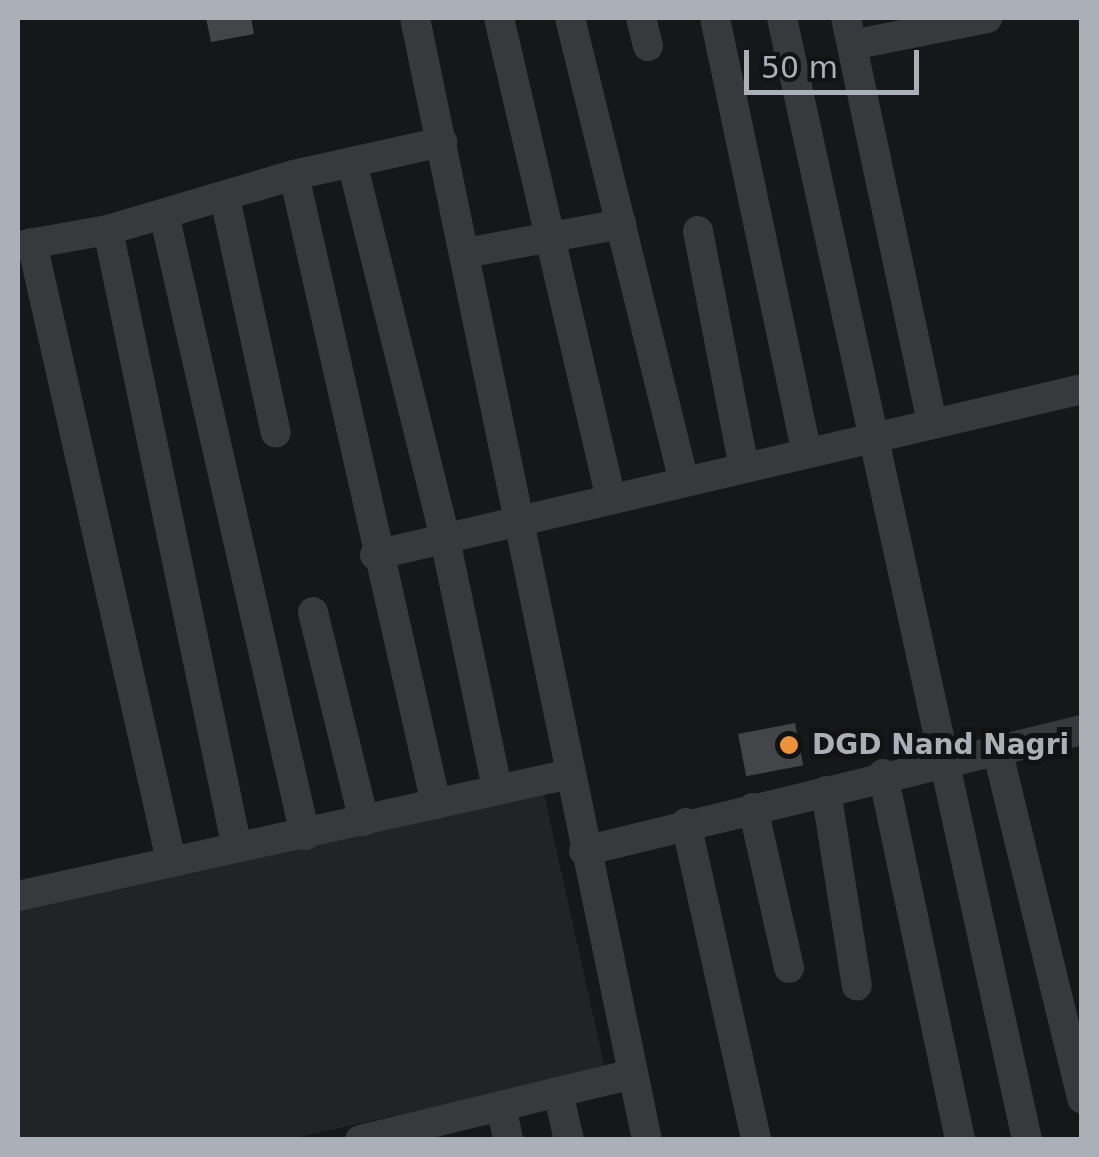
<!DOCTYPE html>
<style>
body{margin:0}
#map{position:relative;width:1099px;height:1157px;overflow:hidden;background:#161718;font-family:"DejaVu Sans",sans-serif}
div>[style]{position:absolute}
.built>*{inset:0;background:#222325}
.building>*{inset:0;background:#434548;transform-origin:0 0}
.minor>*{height:30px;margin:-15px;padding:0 15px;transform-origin:15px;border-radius:15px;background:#37393d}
.dots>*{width:28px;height:28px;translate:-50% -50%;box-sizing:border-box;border:5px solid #111213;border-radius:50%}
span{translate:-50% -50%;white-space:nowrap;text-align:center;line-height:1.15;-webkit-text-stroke:10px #111213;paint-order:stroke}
.poi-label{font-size:28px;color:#a9b0b8;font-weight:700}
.left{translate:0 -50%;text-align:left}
.frame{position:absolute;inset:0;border:20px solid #a9b0b8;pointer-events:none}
.scale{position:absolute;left:744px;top:50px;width:175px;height:45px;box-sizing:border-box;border:5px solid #a9b0b8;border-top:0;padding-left:12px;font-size:30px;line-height:35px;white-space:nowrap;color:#a9b0b8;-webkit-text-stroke:8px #111213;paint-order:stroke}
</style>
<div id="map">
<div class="built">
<i style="clip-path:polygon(544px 794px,605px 1069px,290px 1139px,18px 1139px,18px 911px)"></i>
</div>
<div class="building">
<i style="clip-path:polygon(206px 18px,251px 18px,254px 34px,211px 42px)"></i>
<i style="left:795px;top:723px;width:43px;height:58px;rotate:79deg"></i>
</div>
<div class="minor">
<i style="left:415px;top:18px;width:1146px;rotate:78.32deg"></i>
<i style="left:499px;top:18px;width:494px;rotate:76.9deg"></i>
<i style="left:570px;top:18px;width:478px;rotate:76.2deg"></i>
<i style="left:641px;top:18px;width:29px;rotate:76deg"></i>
<i style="left:715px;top:18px;width:445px;rotate:78.1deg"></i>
<i style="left:782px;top:18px;width:1148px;rotate:77.68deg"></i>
<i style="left:846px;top:18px;width:415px;rotate:78deg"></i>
<i style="left:852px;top:45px;width:138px;rotate:-11.3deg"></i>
<i style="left:352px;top:162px;width:388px;rotate:76.1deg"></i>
<i style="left:445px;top:539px;width:254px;rotate:78.2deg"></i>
<i style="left:294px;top:175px;width:645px;rotate:77.28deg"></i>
<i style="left:225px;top:198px;width:240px;rotate:77.8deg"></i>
<i style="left:164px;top:214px;width:637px;rotate:77.21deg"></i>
<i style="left:108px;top:230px;width:631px;rotate:78.21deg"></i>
<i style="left:698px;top:231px;width:241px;rotate:79deg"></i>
<i style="left:32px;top:243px;width:633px;rotate:77.32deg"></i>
<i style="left:18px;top:246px;width:91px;rotate:-10.1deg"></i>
<i style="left:108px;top:230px;width:194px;rotate:-16.5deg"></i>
<i style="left:294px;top:175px;width:152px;rotate:-12.6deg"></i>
<i style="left:465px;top:253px;width:159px;rotate:-10.5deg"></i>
<i style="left:375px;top:555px;width:726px;rotate:-13.21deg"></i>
<i style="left:313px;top:612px;width:215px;rotate:76.3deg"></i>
<i style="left:997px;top:749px;width:360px;rotate:76.3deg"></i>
<i style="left:883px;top:774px;width:374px;rotate:78.1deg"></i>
<i style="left:826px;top:791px;width:197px;rotate:81deg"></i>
<i style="left:753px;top:808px;width:164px;rotate:77.3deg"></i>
<i style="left:686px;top:823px;width:325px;rotate:77.5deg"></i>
<i style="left:584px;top:851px;width:512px;rotate:-13.66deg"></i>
<i style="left:18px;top:896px;width:565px;rotate:-12.46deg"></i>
<i style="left:558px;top:1092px;width:49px;rotate:77.1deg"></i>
<i style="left:501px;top:1106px;width:35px;rotate:78deg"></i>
<i style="left:360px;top:1140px;width:280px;rotate:-13.6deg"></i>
</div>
<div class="dots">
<i style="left:789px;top:745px;background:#ee9239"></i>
</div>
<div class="poi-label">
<span class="left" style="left:812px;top:745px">DGD Nand Nagri</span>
</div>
<div class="frame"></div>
<div class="scale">50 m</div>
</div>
